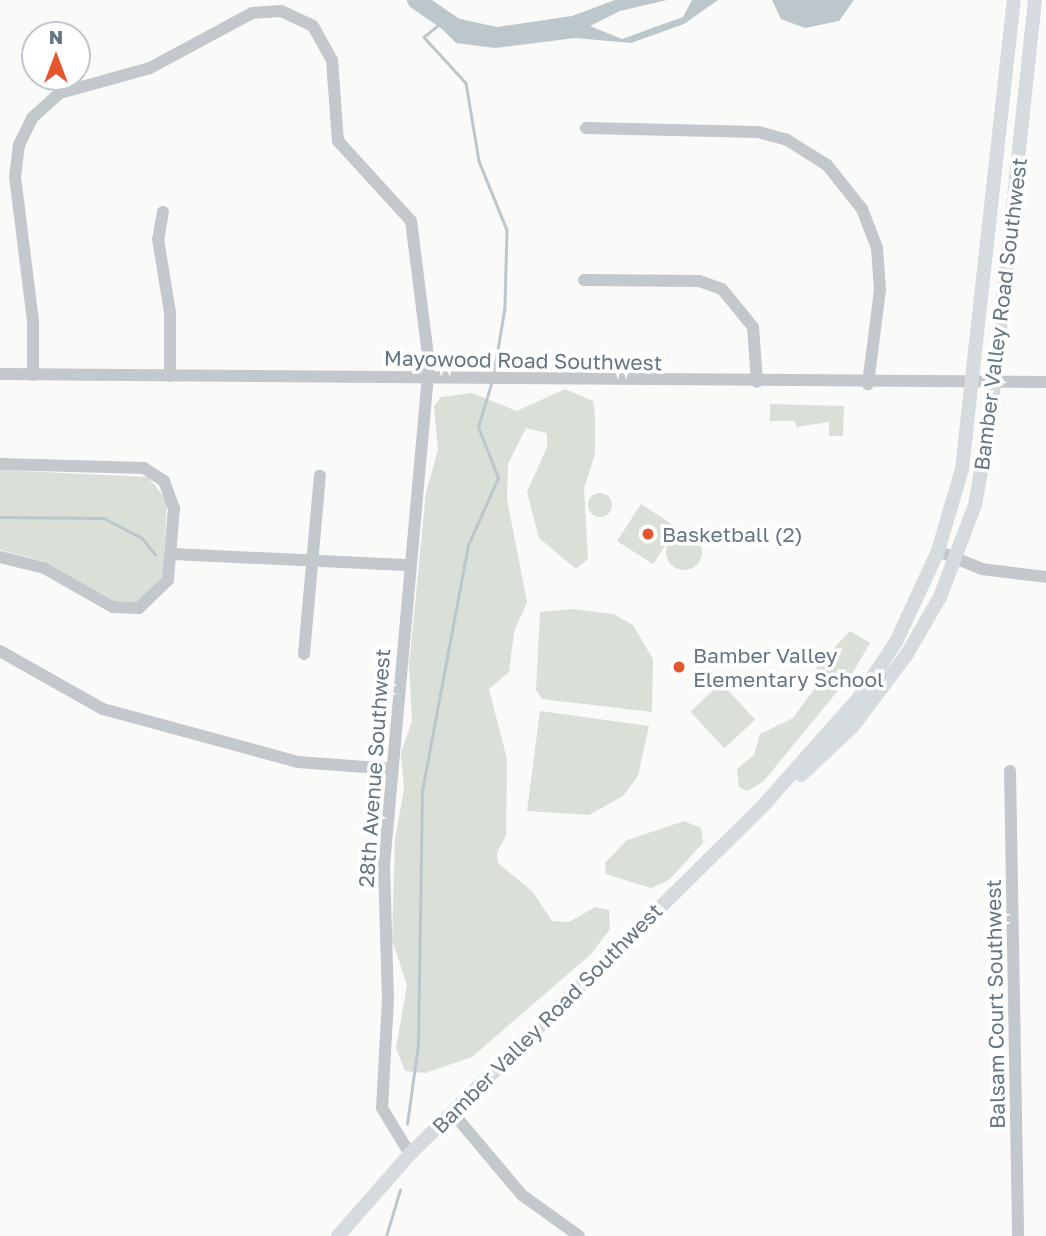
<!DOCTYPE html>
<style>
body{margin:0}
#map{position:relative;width:1046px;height:1236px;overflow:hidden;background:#fafaf8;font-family:"Golos Text",sans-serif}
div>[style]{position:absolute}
.green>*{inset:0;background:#dadfd7;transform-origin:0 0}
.round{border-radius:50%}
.water>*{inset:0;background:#bbc7cb}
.stream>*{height:2.5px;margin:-1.25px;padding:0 1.25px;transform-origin:1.25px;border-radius:1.25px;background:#bbc7cb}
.river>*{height:18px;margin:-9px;padding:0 9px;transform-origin:9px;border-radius:9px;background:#bbc7cb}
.minor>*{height:12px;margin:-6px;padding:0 6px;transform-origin:6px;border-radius:6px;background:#c3c8cc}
.major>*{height:14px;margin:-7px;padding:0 7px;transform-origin:7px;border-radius:7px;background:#d6dbdf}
.dots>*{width:19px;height:19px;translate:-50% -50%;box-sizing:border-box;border:4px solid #fff;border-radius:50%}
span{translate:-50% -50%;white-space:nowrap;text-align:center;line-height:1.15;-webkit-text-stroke:7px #fff;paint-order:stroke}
.street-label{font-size:21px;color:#657683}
.poi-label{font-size:21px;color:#657683}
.left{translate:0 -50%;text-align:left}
.north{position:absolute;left:21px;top:21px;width:70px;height:70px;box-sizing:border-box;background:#fff;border:2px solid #c1c8cd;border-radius:50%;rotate:0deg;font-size:19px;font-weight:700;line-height:28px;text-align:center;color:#657683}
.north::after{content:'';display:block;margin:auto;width:24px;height:32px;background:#e4572e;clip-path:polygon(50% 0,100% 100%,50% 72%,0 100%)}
</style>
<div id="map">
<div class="green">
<i style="clip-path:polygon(565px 389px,593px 401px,595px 416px,595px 454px,584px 488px,588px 559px,576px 569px,539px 538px,527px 492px,547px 447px,547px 433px,526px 428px,508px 464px,507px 499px,527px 602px,514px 632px,509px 672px,489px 689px,507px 759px,506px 835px,497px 853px,498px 863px,533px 892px,552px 921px,569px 922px,595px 907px,609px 910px,610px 929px,591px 954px,472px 1057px,425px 1073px,405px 1071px,396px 1048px,407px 985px,392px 940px,395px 839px,404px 790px,401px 753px,412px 721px,409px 666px,426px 492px,438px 450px,434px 406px,441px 397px,472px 393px,517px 411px)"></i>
<i style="clip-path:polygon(770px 404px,844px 406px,843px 436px,829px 436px,829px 422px,796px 427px,795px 421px,770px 421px)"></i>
<i style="clip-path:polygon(0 470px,148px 477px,167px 501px,163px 578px,137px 602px,115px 601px,46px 562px,0 550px)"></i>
<i class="round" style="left:588px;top:493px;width:24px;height:24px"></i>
<i style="left:641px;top:504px;width:43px;height:44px;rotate:33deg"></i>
<i class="round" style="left:666px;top:534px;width:36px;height:36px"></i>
<i style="clip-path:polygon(572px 609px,613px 614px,633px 625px,653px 659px,652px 712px,542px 699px,536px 690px,540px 612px)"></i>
<i style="clip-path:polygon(850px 631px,870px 643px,854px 671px,763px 782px,747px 791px,739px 787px,737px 769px,754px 755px,760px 734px,793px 718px,815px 688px,817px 666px)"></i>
<i style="left:721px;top:683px;width:50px;height:42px;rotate:47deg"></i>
<i style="clip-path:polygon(540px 711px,649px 726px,638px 776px,623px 796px,589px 815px,527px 811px)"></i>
<i style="clip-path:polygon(684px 821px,701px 828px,703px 843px,669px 880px,651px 888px,606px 874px,605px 863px,627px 840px)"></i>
</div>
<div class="water">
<i style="clip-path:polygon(615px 0,667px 0,620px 11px,590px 26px,622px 39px,683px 17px,692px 0,718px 0,684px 24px,631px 43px,575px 38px,495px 48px,456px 43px,437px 24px,451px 17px,497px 27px,572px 16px)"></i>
<i style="clip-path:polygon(772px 0,854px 0,839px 21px,805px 28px,781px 19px)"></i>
</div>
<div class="stream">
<i style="left:439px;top:25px;width:19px;rotate:141deg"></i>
<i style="left:424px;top:37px;width:62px;rotate:47.6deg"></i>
<i style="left:466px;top:83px;width:79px;rotate:80.5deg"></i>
<i style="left:479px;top:161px;width:74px;rotate:67.9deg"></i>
<i style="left:507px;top:230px;width:78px;rotate:91.5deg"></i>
<i style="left:505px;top:308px;width:67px;rotate:99.5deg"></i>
<i style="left:0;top:517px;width:104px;rotate:0.6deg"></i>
<i style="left:104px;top:518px;width:43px;rotate:27.8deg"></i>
<i style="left:142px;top:538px;width:21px;rotate:51deg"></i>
<i style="left:407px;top:1124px;width:80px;rotate:-82.1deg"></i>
<i style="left:418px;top:1045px;width:254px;rotate:-89.1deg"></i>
<i style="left:422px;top:791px;width:250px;rotate:-79.4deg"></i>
<i style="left:468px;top:545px;width:73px;rotate:-65.9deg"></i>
<i style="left:498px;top:478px;width:55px;rotate:-111.4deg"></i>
<i style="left:478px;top:427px;width:48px;rotate:-73.1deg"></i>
<i style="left:386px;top:1236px;width:48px;rotate:-73.1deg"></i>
</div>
<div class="river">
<i style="left:416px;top:0;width:55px;rotate:34.6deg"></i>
</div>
<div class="minor">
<i style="left:586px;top:128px;width:172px;rotate:1.3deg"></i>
<i style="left:758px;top:132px;width:30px;rotate:15deg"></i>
<i style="left:787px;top:140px;width:47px;rotate:32deg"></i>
<i style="left:827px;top:165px;width:56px;rotate:51.5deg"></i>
<i style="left:862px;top:209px;width:42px;rotate:69deg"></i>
<i style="left:877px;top:248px;width:42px;rotate:85.9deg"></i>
<i style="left:880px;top:290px;width:95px;rotate:97.3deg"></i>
<i style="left:163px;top:212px;width:27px;rotate:100deg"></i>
<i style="left:158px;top:239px;width:74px;rotate:80.7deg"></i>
<i style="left:170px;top:312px;width:64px;rotate:90deg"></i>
<i style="left:584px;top:280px;width:115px;rotate:0.5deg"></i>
<i style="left:699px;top:281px;width:24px;rotate:19deg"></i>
<i style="left:722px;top:289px;width:49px;rotate:50.8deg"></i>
<i style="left:753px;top:327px;width:55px;rotate:85.8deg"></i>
<i style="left:0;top:374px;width:1046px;rotate:0.44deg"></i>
<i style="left:33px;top:375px;width:54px;rotate:-90deg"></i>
<i style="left:33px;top:321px;width:145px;rotate:-97.1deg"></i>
<i style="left:15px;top:177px;width:32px;rotate:-83deg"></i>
<i style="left:19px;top:145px;width:30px;rotate:-64deg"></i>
<i style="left:32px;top:118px;width:38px;rotate:-42deg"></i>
<i style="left:60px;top:93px;width:93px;rotate:-15.5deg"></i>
<i style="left:150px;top:68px;width:116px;rotate:-28.3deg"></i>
<i style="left:252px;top:13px;width:29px;rotate:-4deg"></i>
<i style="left:281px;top:11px;width:35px;rotate:25deg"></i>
<i style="left:313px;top:26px;width:39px;rotate:61deg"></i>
<i style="left:332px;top:60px;width:81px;rotate:85.8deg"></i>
<i style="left:338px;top:141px;width:108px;rotate:47.6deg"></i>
<i style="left:411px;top:221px;width:144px;rotate:82.8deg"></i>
<i style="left:429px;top:364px;width:503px;rotate:95.13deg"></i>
<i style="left:384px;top:865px;width:133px;rotate:88.3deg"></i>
<i style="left:388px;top:998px;width:110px;rotate:93.1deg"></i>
<i style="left:382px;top:1108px;width:54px;rotate:58.7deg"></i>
<i style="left:0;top:464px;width:144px;rotate:1.6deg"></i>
<i style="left:144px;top:468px;width:24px;rotate:33deg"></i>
<i style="left:164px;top:481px;width:29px;rotate:70deg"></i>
<i style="left:174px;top:508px;width:72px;rotate:94.8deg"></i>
<i style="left:168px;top:580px;width:40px;rotate:136deg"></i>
<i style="left:139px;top:608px;width:26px;rotate:-178deg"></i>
<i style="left:113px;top:607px;width:79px;rotate:-150.5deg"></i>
<i style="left:44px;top:568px;width:45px;rotate:-166deg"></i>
<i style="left:938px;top:551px;width:48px;rotate:22.2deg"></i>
<i style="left:982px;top:569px;width:64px;rotate:7.1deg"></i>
<i style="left:173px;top:554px;width:237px;rotate:2.7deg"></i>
<i style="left:0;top:651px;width:118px;rotate:29.4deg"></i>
<i style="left:103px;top:709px;width:202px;rotate:15.2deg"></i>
<i style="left:298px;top:762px;width:94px;rotate:4.3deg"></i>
<i style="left:304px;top:654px;width:179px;rotate:-84.9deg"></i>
<i style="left:1010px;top:771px;width:465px;rotate:89deg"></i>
<i style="left:452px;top:1112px;width:109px;rotate:49.9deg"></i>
<i style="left:522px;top:1195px;width:70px;rotate:35.7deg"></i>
</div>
<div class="major">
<i style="left:801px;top:775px;width:71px;rotate:-43.3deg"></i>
<i style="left:853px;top:726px;width:90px;rotate:-53.1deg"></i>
<i style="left:907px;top:654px;width:66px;rotate:-59.9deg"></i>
<i style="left:940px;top:597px;width:98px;rotate:-69.2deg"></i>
<i style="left:975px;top:505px;width:85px;rotate:-79.9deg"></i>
<i style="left:990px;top:421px;width:423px;rotate:-83.9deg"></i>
<i style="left:338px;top:1236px;width:109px;rotate:-48.7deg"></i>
<i style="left:410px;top:1154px;width:494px;rotate:-44.6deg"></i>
<i style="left:762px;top:807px;width:144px;rotate:-48.4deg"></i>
<i style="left:858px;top:699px;width:69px;rotate:-56.3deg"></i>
<i style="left:896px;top:642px;width:100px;rotate:-65.2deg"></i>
<i style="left:938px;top:551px;width:85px;rotate:-73.7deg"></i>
<i style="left:962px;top:469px;width:472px;rotate:-83.7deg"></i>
</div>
<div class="dots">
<i style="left:648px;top:534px;background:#e4572e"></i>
<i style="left:679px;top:667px;background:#e4572e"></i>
</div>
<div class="street-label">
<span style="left:1000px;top:314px;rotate:-83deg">Bamber Valley Road Southwest</span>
<span style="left:523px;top:360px;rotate:1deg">Mayowood Road Southwest</span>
<span style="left:374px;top:768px;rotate:-86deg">28th Avenue Southwest</span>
<span style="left:995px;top:1004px;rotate:-91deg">Balsam Court Southwest</span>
<span style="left:547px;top:1018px;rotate:-45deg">Bamber Valley Road Southwest</span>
</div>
<div class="poi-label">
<span class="left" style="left:662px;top:534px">Basketball (2)</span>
<span class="left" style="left:693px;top:667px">Bamber Valley<br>Elementary School</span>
</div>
<div class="north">N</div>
</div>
